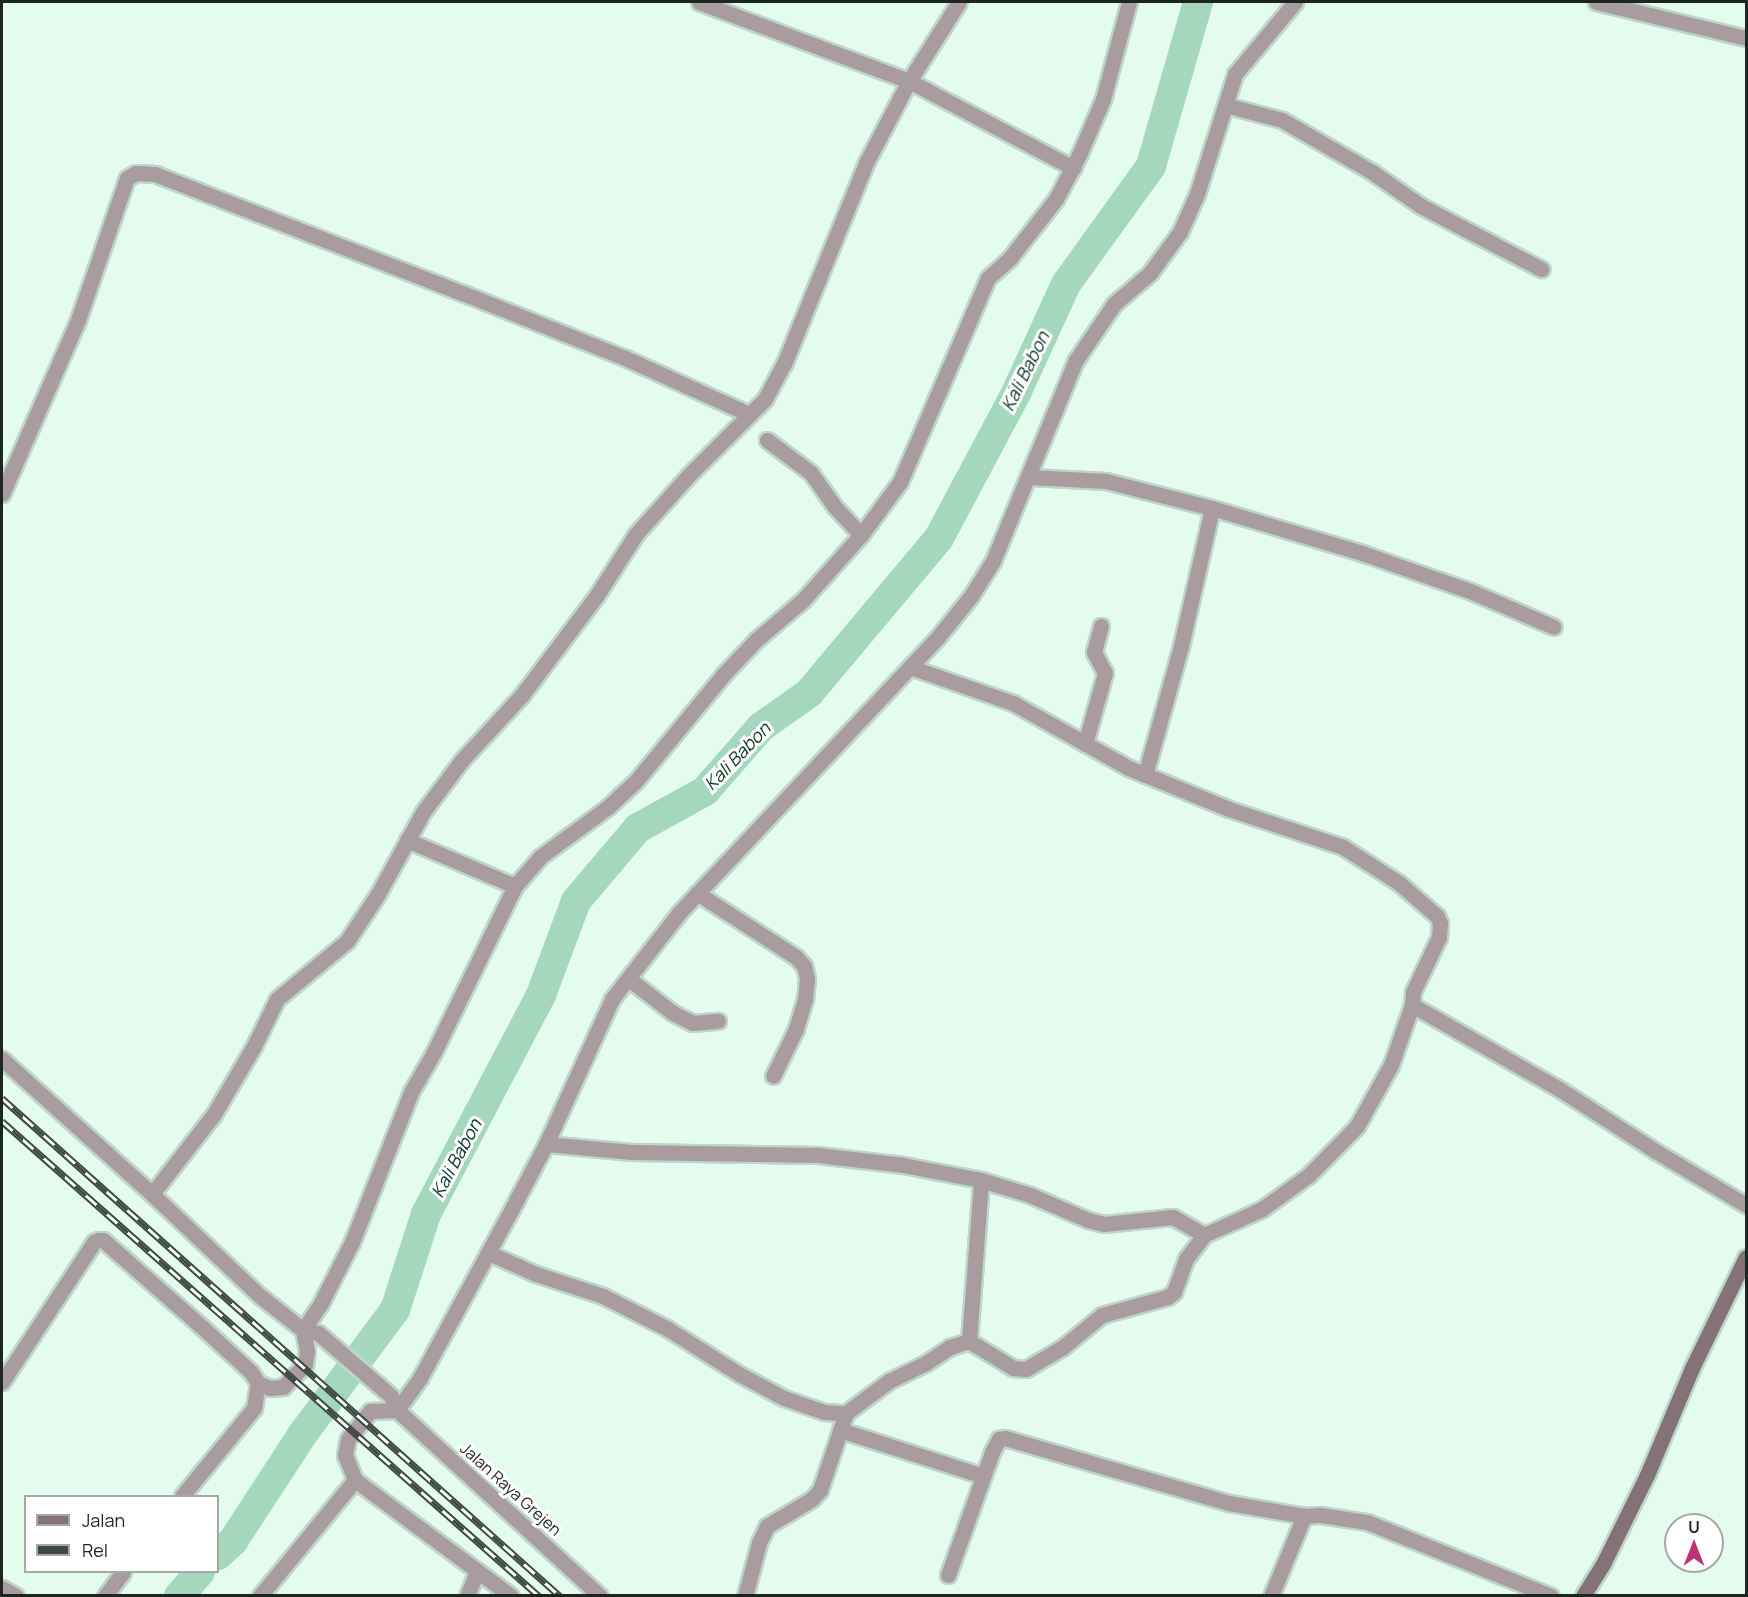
<!DOCTYPE html>
<style>
body{margin:0}
#map{position:relative;width:1748px;height:1597px;overflow:hidden;background:#e3fcee;font-family:Manrope,sans-serif}
div>[style]{position:absolute}
.river>*{height:30px;margin:-15px;padding:0 15px;transform-origin:15px;border-radius:15px;background:#a5d7bd}
.roads{filter:drop-shadow(2px 0 #bfd5c9) drop-shadow(-2px 0 #bfd5c9) drop-shadow(0 2px #bfd5c9) drop-shadow(0 -2px #bfd5c9)}
.street>*{height:15px;margin:-7.5px;padding:0 7.5px;transform-origin:7.5px;border-radius:7.5px;background:#a89ca0}
.secondary>*{height:15px;margin:-7.5px;padding:0 7.5px;transform-origin:7.5px;border-radius:7.5px;background:#837277}
.rail>*{height:7px;margin-top:-3.5px;transform-origin:0;background:repeating-linear-gradient(90deg,#fff 0 14px,#3d4943 0 28px);box-sizing:border-box;border-block:2px solid #3d4943}
span{translate:-50% -50%;white-space:nowrap;text-align:center;line-height:1.15;-webkit-text-stroke:6px #fff;paint-order:stroke}
.street-label{font-size:16px;color:#1c2520}
.water-label{font-size:18px;color:#083322;font-style:italic}
.frame{position:absolute;inset:0;border:3px solid #1c2520;pointer-events:none}
.legend{position:absolute;left:24px;top:1495px;width:195px;height:78px;box-sizing:border-box;background:#fff;border:2px solid #a4a8a6;margin:0;padding:8px 10px;list-style:none;font-size:18px;color:#1c2520}
.legend li{display:flex;align-items:center;gap:12px;height:30px}
.legend b{width:30px;border:2px solid #a4a8a6}
.north{position:absolute;left:1664px;top:1513px;width:60px;height:60px;box-sizing:border-box;background:#fff;border:2px solid #a4a8a6;border-radius:50%;rotate:0deg;font-size:16px;font-weight:700;line-height:24px;text-align:center;color:#1c2520}
.north::after{content:'';display:block;margin:auto;width:21px;height:27px;background:#bb3371;clip-path:polygon(50% 0,100% 100%,50% 72%,0 100%)}
</style>
<div id="map">
<div class="river">
<i style="left:218px;top:1555px;width:21px;rotate:-43deg"></i>
<i style="left:233px;top:1541px;width:126px;rotate:-56.9deg"></i>
<i style="left:302px;top:1435px;width:156px;rotate:-53.4deg"></i>
<i style="left:395px;top:1310px;width:101px;rotate:-72.1deg"></i>
<i style="left:426px;top:1214px;width:247px;rotate:-62.3deg"></i>
<i style="left:541px;top:995px;width:100px;rotate:-69.6deg"></i>
<i style="left:576px;top:901px;width:96px;rotate:-49.7deg"></i>
<i style="left:638px;top:828px;width:77px;rotate:-28.9deg"></i>
<i style="left:705px;top:791px;width:85px;rotate:-48.8deg"></i>
<i style="left:761px;top:727px;width:59px;rotate:-35.3deg"></i>
<i style="left:809px;top:693px;width:202px;rotate:-50deg"></i>
<i style="left:939px;top:538px;width:166px;rotate:-62deg"></i>
<i style="left:1017px;top:391px;width:118px;rotate:-65.4deg"></i>
<i style="left:1066px;top:284px;width:145px;rotate:-54.2deg"></i>
<i style="left:1151px;top:166px;width:171px;rotate:-74deg"></i>
<i style="left:179px;top:1596px;width:32px;rotate:-49deg"></i>
</div>
<div class="roads">
<div class="street">
<i style="left:699px;top:2px;width:224px;rotate:20.6deg"></i>
<i style="left:909px;top:81px;width:186px;rotate:27.9deg"></i>
<i style="left:1596px;top:2px;width:154px;rotate:13.5deg"></i>
<i style="left:1225px;top:105px;width:59px;rotate:14.7deg"></i>
<i style="left:1282px;top:120px;width:104px;rotate:30deg"></i>
<i style="left:1372px;top:172px;width:60px;rotate:34.8deg"></i>
<i style="left:1421px;top:206px;width:136px;rotate:27.7deg"></i>
<i style="left:767px;top:440px;width:55px;rotate:36.9deg"></i>
<i style="left:811px;top:473px;width:42px;rotate:54.8deg"></i>
<i style="left:835px;top:507px;width:38px;rotate:47deg"></i>
<i style="left:1029px;top:477px;width:77px;rotate:3deg"></i>
<i style="left:1106px;top:481px;width:109px;rotate:14.3deg"></i>
<i style="left:1212px;top:508px;width:157px;rotate:16.7deg"></i>
<i style="left:1362px;top:553px;width:114px;rotate:19.4deg"></i>
<i style="left:1470px;top:591px;width:91px;rotate:23.2deg"></i>
<i style="left:2px;top:494px;width:190px;rotate:-66.4deg"></i>
<i style="left:78px;top:320px;width:150px;rotate:-71deg"></i>
<i style="left:127px;top:178px;width:10px;rotate:-29deg"></i>
<i style="left:136px;top:173px;width:19px;rotate:3deg"></i>
<i style="left:155px;top:174px;width:332px;rotate:21.2deg"></i>
<i style="left:465px;top:294px;width:172px;rotate:21.8deg"></i>
<i style="left:625px;top:358px;width:136px;rotate:24.3deg"></i>
<i style="left:910px;top:667px;width:109px;rotate:19.3deg"></i>
<i style="left:1013px;top:703px;width:133px;rotate:29.3deg"></i>
<i style="left:1129px;top:768px;width:108px;rotate:22.3deg"></i>
<i style="left:1229px;top:809px;width:120px;rotate:18.4deg"></i>
<i style="left:1343px;top:847px;width:67px;rotate:32.7deg"></i>
<i style="left:1399px;top:883px;width:50px;rotate:41deg"></i>
<i style="left:1437px;top:916px;width:8px;rotate:67deg"></i>
<i style="left:1440px;top:923px;width:14px;rotate:94deg"></i>
<i style="left:1439px;top:937px;width:61px;rotate:115.3deg"></i>
<i style="left:1413px;top:992px;width:13px;rotate:94deg"></i>
<i style="left:1412px;top:1005px;width:172px;rotate:29.7deg"></i>
<i style="left:1561px;top:1090px;width:114px;rotate:32.9deg"></i>
<i style="left:1657px;top:1152px;width:104px;rotate:30.8deg"></i>
<i style="left:1085px;top:744px;width:74px;rotate:-74.3deg"></i>
<i style="left:1105px;top:673px;width:24px;rotate:-118deg"></i>
<i style="left:1094px;top:652px;width:27px;rotate:-75deg"></i>
<i style="left:1145px;top:775px;width:134px;rotate:-74.4deg"></i>
<i style="left:1181px;top:646px;width:141px;rotate:-77.3deg"></i>
<i style="left:407px;top:840px;width:117px;rotate:23.1deg"></i>
<i style="left:697px;top:893px;width:118px;rotate:32.9deg"></i>
<i style="left:796px;top:957px;width:12px;rotate:48deg"></i>
<i style="left:804px;top:966px;width:12px;rotate:76deg"></i>
<i style="left:807px;top:978px;width:21px;rotate:95deg"></i>
<i style="left:805px;top:999px;width:31px;rotate:107deg"></i>
<i style="left:796px;top:1029px;width:52px;rotate:116.1deg"></i>
<i style="left:629px;top:979px;width:56px;rotate:37.7deg"></i>
<i style="left:673px;top:1013px;width:22px;rotate:27deg"></i>
<i style="left:693px;top:1023px;width:25px;rotate:-5deg"></i>
<i style="left:2px;top:1059px;width:202px;rotate:42deg"></i>
<i style="left:152px;top:1194px;width:149px;rotate:43.4deg"></i>
<i style="left:260px;top:1296px;width:55px;rotate:38.3deg"></i>
<i style="left:303px;top:1330px;width:15px;rotate:11deg"></i>
<i style="left:318px;top:1333px;width:96px;rotate:40.8deg"></i>
<i style="left:391px;top:1396px;width:15px;rotate:67deg"></i>
<i style="left:397px;top:1410px;width:275px;rotate:42.5deg"></i>
<i style="left:546px;top:1144px;width:86px;rotate:5.3deg"></i>
<i style="left:632px;top:1152px;width:186px;rotate:0.9deg"></i>
<i style="left:818px;top:1155px;width:86px;rotate:6.7deg"></i>
<i style="left:903px;top:1165px;width:79px;rotate:10.9deg"></i>
<i style="left:981px;top:1180px;width:51px;rotate:17deg"></i>
<i style="left:1030px;top:1195px;width:63px;rotate:23.3deg"></i>
<i style="left:1088px;top:1220px;width:16px;rotate:14deg"></i>
<i style="left:1104px;top:1224px;width:69px;rotate:-5.8deg"></i>
<i style="left:1173px;top:1217px;width:36px;rotate:30deg"></i>
<i style="left:152px;top:1194px;width:101px;rotate:-52.2deg"></i>
<i style="left:214px;top:1114px;width:79px;rotate:-59.5deg"></i>
<i style="left:254px;top:1046px;width:52px;rotate:-63.9deg"></i>
<i style="left:277px;top:999px;width:91px;rotate:-39.6deg"></i>
<i style="left:347px;top:941px;width:56px;rotate:-56.6deg"></i>
<i style="left:378px;top:894px;width:94px;rotate:-61.2deg"></i>
<i style="left:423px;top:812px;width:65px;rotate:-53.1deg"></i>
<i style="left:462px;top:760px;width:88px;rotate:-47.3deg"></i>
<i style="left:522px;top:695px;width:125px;rotate:-53.1deg"></i>
<i style="left:597px;top:595px;width:72px;rotate:-57.4deg"></i>
<i style="left:636px;top:534px;width:79px;rotate:-48.1deg"></i>
<i style="left:689px;top:475px;width:107px;rotate:-45deg"></i>
<i style="left:765px;top:399px;width:40px;rotate:-62deg"></i>
<i style="left:784px;top:364px;width:219px;rotate:-67.8deg"></i>
<i style="left:867px;top:161px;width:90px;rotate:-62.3deg"></i>
<i style="left:909px;top:81px;width:93px;rotate:-57.7deg"></i>
<i style="left:489px;top:1253px;width:51px;rotate:24.1deg"></i>
<i style="left:536px;top:1274px;width:71px;rotate:18.2deg"></i>
<i style="left:603px;top:1296px;width:73px;rotate:26.9deg"></i>
<i style="left:668px;top:1329px;width:84px;rotate:32.4deg"></i>
<i style="left:739px;top:1374px;width:51px;rotate:28.1deg"></i>
<i style="left:784px;top:1398px;width:42px;rotate:19.3deg"></i>
<i style="left:824px;top:1412px;width:22px;rotate:3deg"></i>
<i style="left:846px;top:1413px;width:54px;rotate:-36.7deg"></i>
<i style="left:889px;top:1381px;width:41px;rotate:-25.9deg"></i>
<i style="left:926px;top:1363px;width:29px;rotate:-34deg"></i>
<i style="left:950px;top:1347px;width:20px;rotate:-18deg"></i>
<i style="left:969px;top:1341px;width:52px;rotate:31.5deg"></i>
<i style="left:1013px;top:1368px;width:13px;rotate:4deg"></i>
<i style="left:1026px;top:1369px;width:43px;rotate:-30.7deg"></i>
<i style="left:1063px;top:1347px;width:50px;rotate:-39.4deg"></i>
<i style="left:1102px;top:1315px;width:68px;rotate:-15.3deg"></i>
<i style="left:1168px;top:1297px;width:8px;rotate:-40deg"></i>
<i style="left:1174px;top:1292px;width:35px;rotate:-70deg"></i>
<i style="left:1186px;top:1259px;width:30px;rotate:-53deg"></i>
<i style="left:1204px;top:1235px;width:64px;rotate:-24.1deg"></i>
<i style="left:1262px;top:1209px;width:58px;rotate:-35.9deg"></i>
<i style="left:1309px;top:1175px;width:69px;rotate:-45.6deg"></i>
<i style="left:1357px;top:1126px;width:70px;rotate:-60.9deg"></i>
<i style="left:1391px;top:1065px;width:64px;rotate:-70.7deg"></i>
<i style="left:969px;top:1341px;width:161px;rotate:-85.7deg"></i>
<i style="left:2px;top:1382px;width:168px;rotate:-56.7deg"></i>
<i style="left:94px;top:1242px;width:4px;rotate:-27deg"></i>
<i style="left:98px;top:1240px;width:5px"></i>
<i style="left:103px;top:1240px;width:133px;rotate:41.3deg"></i>
<i style="left:203px;top:1328px;width:65px;rotate:42.5deg"></i>
<i style="left:251px;top:1372px;width:13px;rotate:58deg"></i>
<i style="left:258px;top:1383px;width:13px;rotate:23deg"></i>
<i style="left:270px;top:1388px;width:13px;rotate:-4deg"></i>
<i style="left:283px;top:1387px;width:32px;rotate:-46deg"></i>
<i style="left:305px;top:1364px;width:13px;rotate:-81deg"></i>
<i style="left:307px;top:1351px;width:21px;rotate:-101deg"></i>
<i style="left:303px;top:1330px;width:30px;rotate:-56deg"></i>
<i style="left:320px;top:1305px;width:71px;rotate:-63.1deg"></i>
<i style="left:352px;top:1242px;width:161px;rotate:-68.5deg"></i>
<i style="left:411px;top:1092px;width:46px;rotate:-60.1deg"></i>
<i style="left:434px;top:1052px;width:185px;rotate:-64deg"></i>
<i style="left:515px;top:886px;width:38px;rotate:-49deg"></i>
<i style="left:540px;top:857px;width:84px;rotate:-36.3deg"></i>
<i style="left:608px;top:807px;width:38px;rotate:-43deg"></i>
<i style="left:636px;top:781px;width:137px;rotate:-50.6deg"></i>
<i style="left:723px;top:675px;width:48px;rotate:-46.7deg"></i>
<i style="left:756px;top:640px;width:62px;rotate:-40.4deg"></i>
<i style="left:803px;top:600px;width:87px;rotate:-48.3deg"></i>
<i style="left:861px;top:535px;width:66px;rotate:-53.7deg"></i>
<i style="left:900px;top:482px;width:222px;rotate:-66.7deg"></i>
<i style="left:988px;top:278px;width:30px;rotate:-42deg"></i>
<i style="left:1010px;top:258px;width:75px;rotate:-52.1deg"></i>
<i style="left:1056px;top:199px;width:50px;rotate:-62.4deg"></i>
<i style="left:1079px;top:155px;width:61px;rotate:-66.8deg"></i>
<i style="left:1103px;top:99px;width:100px;rotate:-75deg"></i>
<i style="left:397px;top:1410px;width:39px;rotate:-54deg"></i>
<i style="left:420px;top:1378px;width:204px;rotate:-61.5deg"></i>
<i style="left:517px;top:1199px;width:62px;rotate:-62.2deg"></i>
<i style="left:546px;top:1144px;width:159px;rotate:-65.5deg"></i>
<i style="left:612px;top:999px;width:109px;rotate:-52.1deg"></i>
<i style="left:679px;top:913px;width:378px;rotate:-46.8deg"></i>
<i style="left:938px;top:637px;width:53px;rotate:-51.2deg"></i>
<i style="left:971px;top:596px;width:41px;rotate:-57.8deg"></i>
<i style="left:993px;top:561px;width:217px;rotate:-67.6deg"></i>
<i style="left:1076px;top:360px;width:68px;rotate:-55.8deg"></i>
<i style="left:1114px;top:304px;width:48px;rotate:-40.7deg"></i>
<i style="left:1150px;top:273px;width:51px;rotate:-53.8deg"></i>
<i style="left:1180px;top:232px;width:42px;rotate:-65.9deg"></i>
<i style="left:1197px;top:194px;width:126px;rotate:-72.4deg"></i>
<i style="left:1235px;top:74px;width:94px;rotate:-50.2deg"></i>
<i style="left:397px;top:1410px;width:27px;rotate:178deg"></i>
<i style="left:370px;top:1411px;width:36px;rotate:128deg"></i>
<i style="left:348px;top:1439px;width:16px;rotate:101deg"></i>
<i style="left:345px;top:1455px;width:27px;rotate:68deg"></i>
<i style="left:355px;top:1480px;width:194px;rotate:36.6deg"></i>
<i style="left:840px;top:1430px;width:150px;rotate:17.8deg"></i>
<i style="left:182px;top:1496px;width:114px;rotate:-50.7deg"></i>
<i style="left:254px;top:1408px;width:25px;rotate:-81deg"></i>
<i style="left:948px;top:1575px;width:131px;rotate:-70.3deg"></i>
<i style="left:992px;top:1452px;width:15px;rotate:-62deg"></i>
<i style="left:999px;top:1439px;width:6px;rotate:-9deg"></i>
<i style="left:1005px;top:1438px;width:233px;rotate:16.2deg"></i>
<i style="left:1229px;top:1503px;width:76px;rotate:9.8deg"></i>
<i style="left:1304px;top:1516px;width:16px;rotate:-4deg"></i>
<i style="left:1320px;top:1515px;width:48px;rotate:8.5deg"></i>
<i style="left:1367px;top:1522px;width:198px;rotate:21.9deg"></i>
<i style="left:2px;top:1588px;width:16px;rotate:30deg"></i>
<i style="left:105px;top:1596px;width:30px;rotate:-53deg"></i>
<i style="left:260px;top:1596px;width:150px;rotate:-50.7deg"></i>
<i style="left:467px;top:1596px;width:27px;rotate:-68deg"></i>
<i style="left:745px;top:1596px;width:55px;rotate:-75.2deg"></i>
<i style="left:759px;top:1543px;width:19px;rotate:-65deg"></i>
<i style="left:767px;top:1526px;width:52px;rotate:-31deg"></i>
<i style="left:812px;top:1499px;width:12px;rotate:-48deg"></i>
<i style="left:820px;top:1490px;width:81px;rotate:-71.3deg"></i>
<i style="left:1271px;top:1596px;width:87px;rotate:-67.6deg"></i>
</div>
<div class="secondary">
<i style="left:1583px;top:1596px;width:40px;rotate:-58deg"></i>
<i style="left:1604px;top:1562px;width:97px;rotate:-63.7deg"></i>
<i style="left:1647px;top:1475px;width:116px;rotate:-67.2deg"></i>
<i style="left:1692px;top:1368px;width:123px;rotate:-64.1deg"></i>
</div>
</div>
<div class="rail">
<i style="left:2px;top:1098px;width:748px;rotate:41.75deg"></i>
<i style="left:2px;top:1121px;width:717px;rotate:41.49deg"></i>
</div>
<div class="street-label">
<span style="left:511px;top:1489px;rotate:42deg">Jalan Raya Grejen</span>
</div>
<div class="water-label">
<span style="left:1025px;top:371px;rotate:-64deg">Kali Babon</span>
<span style="left:737px;top:756px;rotate:-46deg">Kali Babon</span>
<span style="left:456px;top:1158px;rotate:-62deg">Kali Babon</span>
</div>
<div class="frame"></div>
<ul class="legend">
<li><b style="height:8px;background:#837277"></b>Jalan</li>
<li><b style="height:8px;background:#3d4943"></b>Rel</li>
</ul>
<div class="north">U</div>
</div>
